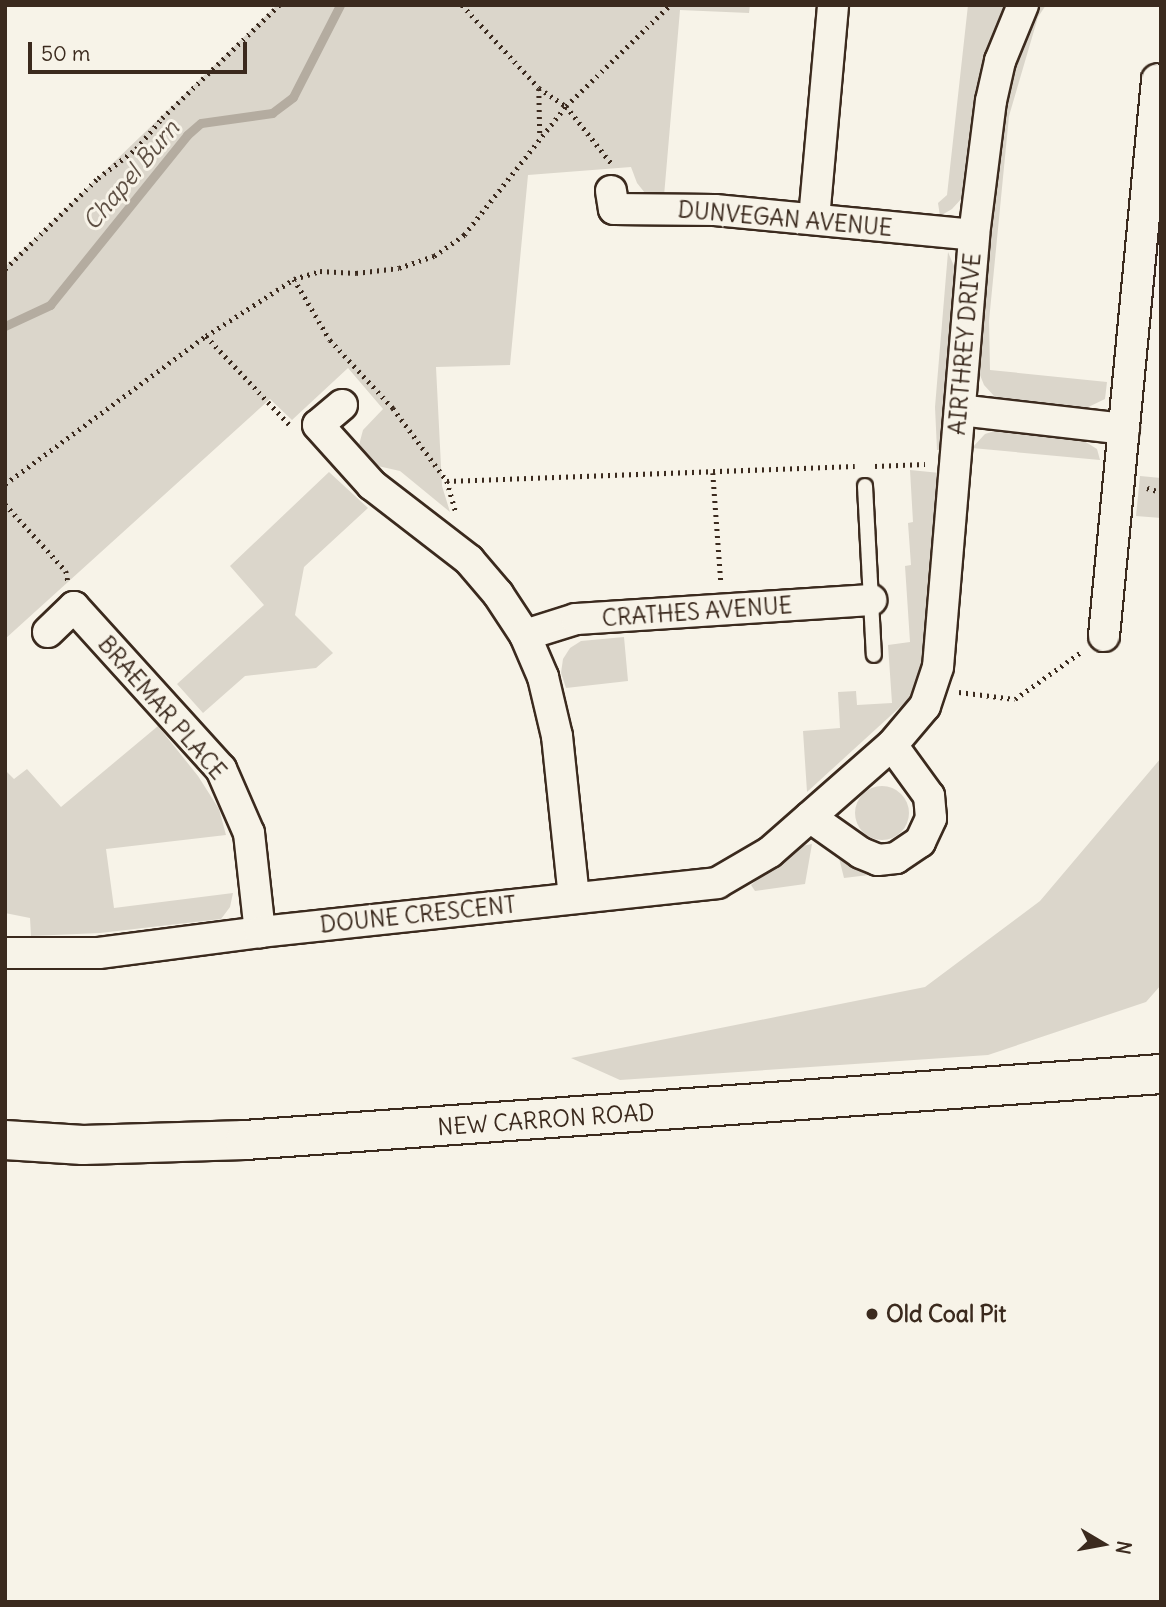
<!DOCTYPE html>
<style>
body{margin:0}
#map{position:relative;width:1166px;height:1607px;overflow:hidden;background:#f7f3e8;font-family:Delius,sans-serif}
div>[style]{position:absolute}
.green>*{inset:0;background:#dbd6cb}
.round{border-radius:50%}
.stream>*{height:9px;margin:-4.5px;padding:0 4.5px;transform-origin:4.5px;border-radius:4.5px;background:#b4aca0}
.path>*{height:4.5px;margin-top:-2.25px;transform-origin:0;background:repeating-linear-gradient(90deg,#3b2a1e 0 2px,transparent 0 7px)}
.roads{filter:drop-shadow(2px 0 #3b2a1e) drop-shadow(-2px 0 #3b2a1e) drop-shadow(0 2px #3b2a1e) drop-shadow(0 -2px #3b2a1e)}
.service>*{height:14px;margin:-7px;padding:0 7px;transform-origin:7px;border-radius:7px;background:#f7f3e8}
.minor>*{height:30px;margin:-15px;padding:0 15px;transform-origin:15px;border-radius:15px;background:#f7f3e8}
.secondary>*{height:38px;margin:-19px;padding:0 19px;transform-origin:19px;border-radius:19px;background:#f7f3e8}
.dots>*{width:19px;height:19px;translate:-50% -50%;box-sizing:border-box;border:4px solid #f7f3e8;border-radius:50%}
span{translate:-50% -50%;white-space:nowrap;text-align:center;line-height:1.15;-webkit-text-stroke:6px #f7f3e8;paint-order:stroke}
.street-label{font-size:23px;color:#3b2a1e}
.poi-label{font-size:23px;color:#3b2a1e;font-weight:700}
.left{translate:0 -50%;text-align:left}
.water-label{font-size:24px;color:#5f5145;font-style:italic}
.frame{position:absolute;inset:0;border:7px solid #3b2a1e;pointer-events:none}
.north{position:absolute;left:1068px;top:1509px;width:70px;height:70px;-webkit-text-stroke:5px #f7f3e8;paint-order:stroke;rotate:100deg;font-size:19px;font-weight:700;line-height:28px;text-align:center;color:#3b2a1e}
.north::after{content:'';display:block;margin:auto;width:24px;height:32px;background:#3b2a1e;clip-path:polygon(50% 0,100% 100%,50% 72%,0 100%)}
.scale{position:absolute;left:28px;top:42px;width:219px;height:32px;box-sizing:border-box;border:4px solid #3b2a1e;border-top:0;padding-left:9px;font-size:21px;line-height:24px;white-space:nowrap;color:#3b2a1e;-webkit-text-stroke:5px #f7f3e8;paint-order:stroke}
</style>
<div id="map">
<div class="green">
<i style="clip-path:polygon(277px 5px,750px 5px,749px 13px,680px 10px,664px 196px,645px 193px,637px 183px,631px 167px,528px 175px,510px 365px,436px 367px,442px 486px,450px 512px,400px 471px,369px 464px,361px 456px,359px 445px,363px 430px,383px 409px,348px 368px,292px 420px,270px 399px,5px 639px,5px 267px)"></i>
<i style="clip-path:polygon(968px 5px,1007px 5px,993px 35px,981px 76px,963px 197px,952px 209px,940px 216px,938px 203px,947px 195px)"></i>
<i style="clip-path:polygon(1036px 5px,1046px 5px,1038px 17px,1009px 116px,989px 321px,990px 370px,1107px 382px,1105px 399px,1078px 412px,1009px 405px,995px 397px,984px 385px,978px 370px,999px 119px,1006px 79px)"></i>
<i style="clip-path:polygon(948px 252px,959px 278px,942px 450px,937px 450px,935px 407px)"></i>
<i style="clip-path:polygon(998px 430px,1076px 436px,1097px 449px,1100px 460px,972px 448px,985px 434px)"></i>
<i style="clip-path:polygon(910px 470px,940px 473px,922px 687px,807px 792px,803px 731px,840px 728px,838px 692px,856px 691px,857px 705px,892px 703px,888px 645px,910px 642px,905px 566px,911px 565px,908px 523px,913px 522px)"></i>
<i style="clip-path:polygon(329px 472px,368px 508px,304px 567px,295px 615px,333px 653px,316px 668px,245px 676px,203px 713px,177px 684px,264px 605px,230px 566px)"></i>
<i style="clip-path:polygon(1140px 476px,1161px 478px,1161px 518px,1136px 516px)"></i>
<i style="clip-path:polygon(624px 637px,628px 681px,566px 688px,561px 673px,563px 659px,570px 648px,581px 641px)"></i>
<i style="clip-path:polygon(158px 726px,198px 776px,219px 809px,226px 835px,106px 849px,114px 908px,233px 893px,230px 907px,221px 919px,100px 933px,31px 936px,30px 918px,5px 913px,5px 770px,14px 779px,27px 769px,61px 807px)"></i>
<i style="clip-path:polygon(1161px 758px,1161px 985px,1146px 1002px,988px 1055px,620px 1080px,571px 1058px,925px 987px,1040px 901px)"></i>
<i class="round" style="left:855px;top:786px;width:54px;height:54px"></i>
<i style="clip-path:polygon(812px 844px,805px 884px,755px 891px,751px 885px,796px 847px)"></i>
<i style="clip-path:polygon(838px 854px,877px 874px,844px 878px)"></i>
</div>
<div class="stream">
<i style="left:5px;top:326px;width:50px;rotate:-25deg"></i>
<i style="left:50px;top:305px;width:218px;rotate:-51.1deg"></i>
<i style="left:187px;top:135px;width:18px;rotate:-41deg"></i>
<i style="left:201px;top:123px;width:72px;rotate:-8deg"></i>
<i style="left:272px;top:113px;width:26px;rotate:-37deg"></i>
<i style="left:293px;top:97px;width:103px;rotate:-62.9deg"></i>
</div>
<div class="path">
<i style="left:462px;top:5px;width:113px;rotate:47.1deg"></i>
<i style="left:539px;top:88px;width:32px;rotate:34deg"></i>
<i style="left:566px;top:106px;width:74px;rotate:51.6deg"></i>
<i style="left:539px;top:89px;width:47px;rotate:88.8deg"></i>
<i style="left:5px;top:269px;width:130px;rotate:-44.4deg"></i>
<i style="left:98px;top:178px;width:48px;rotate:-37.3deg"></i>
<i style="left:136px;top:149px;width:40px;rotate:-50deg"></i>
<i style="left:162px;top:118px;width:163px;rotate:-44deg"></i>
<i style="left:294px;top:279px;width:71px;rotate:59.5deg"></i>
<i style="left:330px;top:340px;width:93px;rotate:47.2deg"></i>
<i style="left:393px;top:408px;width:91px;rotate:53.5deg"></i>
<i style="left:447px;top:481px;width:32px;rotate:74deg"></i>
<i style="left:206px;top:336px;width:122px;rotate:46.7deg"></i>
<i style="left:875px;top:466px;width:50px;rotate:-2.3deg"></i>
<i style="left:713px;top:473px;width:108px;rotate:85.8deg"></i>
<i style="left:447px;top:481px;width:408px;rotate:-2.1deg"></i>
<i style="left:5px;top:484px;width:250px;rotate:-36.4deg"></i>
<i style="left:206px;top:336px;width:105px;rotate:-32.9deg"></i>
<i style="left:294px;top:279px;width:27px;rotate:-17deg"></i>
<i style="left:320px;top:271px;width:36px;rotate:3deg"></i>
<i style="left:356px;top:273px;width:43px;rotate:-6.6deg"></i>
<i style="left:399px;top:268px;width:37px;rotate:-19deg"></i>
<i style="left:434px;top:256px;width:37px;rotate:-35deg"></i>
<i style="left:464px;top:235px;width:164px;rotate:-51.7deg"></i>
<i style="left:566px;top:106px;width:145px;rotate:-44.2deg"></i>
<i style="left:1147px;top:488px;width:15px;rotate:16deg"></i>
<i style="left:5px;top:504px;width:91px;rotate:47.7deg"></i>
<i style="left:66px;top:571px;width:10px;rotate:79deg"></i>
<i style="left:959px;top:692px;width:56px;rotate:7.1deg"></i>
<i style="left:1015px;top:699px;width:81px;rotate:-35.5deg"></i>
</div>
<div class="roads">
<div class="service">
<i style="left:865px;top:486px;width:169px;rotate:87deg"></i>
</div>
<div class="minor">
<i style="left:611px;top:191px;width:18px;rotate:81deg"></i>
<i style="left:614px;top:209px;width:101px;rotate:0.6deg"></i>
<i style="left:715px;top:210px;width:260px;rotate:5.5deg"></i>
<i style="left:814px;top:219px;width:215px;rotate:-84.9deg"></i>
<i style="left:342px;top:405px;width:31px;rotate:140deg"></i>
<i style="left:318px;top:425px;width:81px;rotate:48deg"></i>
<i style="left:372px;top:485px;width:123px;rotate:37.7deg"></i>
<i style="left:469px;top:560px;width:45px;rotate:49.5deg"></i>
<i style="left:498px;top:594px;width:49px;rotate:56.6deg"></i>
<i style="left:525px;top:635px;width:46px;rotate:66.8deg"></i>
<i style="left:543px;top:677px;width:61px;rotate:76.7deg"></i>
<i style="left:557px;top:736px;width:163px;rotate:84deg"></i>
<i style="left:960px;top:410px;width:165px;rotate:6.6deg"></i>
<i style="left:48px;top:632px;width:36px;rotate:-44deg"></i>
<i style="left:74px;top:607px;width:219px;rotate:47.8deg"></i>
<i style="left:221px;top:769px;width:70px;rotate:66.4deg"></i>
<i style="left:249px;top:833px;width:100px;rotate:83.7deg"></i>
<i style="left:525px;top:635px;width:53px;rotate:-17.4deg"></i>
<i style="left:576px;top:619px;width:296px;rotate:-3.7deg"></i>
<i style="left:1104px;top:636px;width:559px;rotate:-84.55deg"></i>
<i style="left:810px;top:817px;width:62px;rotate:35.2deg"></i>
<i style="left:861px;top:853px;width:18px;rotate:22deg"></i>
<i style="left:878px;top:860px;width:18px;rotate:-6deg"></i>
<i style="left:896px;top:858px;width:29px;rotate:-34deg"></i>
<i style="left:920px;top:842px;width:26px;rotate:-65deg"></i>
<i style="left:931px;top:818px;width:22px;rotate:-95deg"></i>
<i style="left:929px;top:796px;width:63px;rotate:-126deg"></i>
<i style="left:5px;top:953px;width:94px"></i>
<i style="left:99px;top:953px;width:162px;rotate:-7.4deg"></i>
<i style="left:260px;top:932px;width:460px;rotate:-6.1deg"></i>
<i style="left:717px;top:883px;width:61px;rotate:-30.3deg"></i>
<i style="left:770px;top:852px;width:162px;rotate:-41.3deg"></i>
<i style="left:892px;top:745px;width:51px;rotate:-49.8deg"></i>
<i style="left:925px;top:706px;width:41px;rotate:-71.6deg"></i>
<i style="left:938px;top:667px;width:433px;rotate:-85.2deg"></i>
<i style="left:974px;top:235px;width:135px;rotate:-82.8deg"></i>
<i style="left:991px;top:101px;width:41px;rotate:-77.3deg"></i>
<i style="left:1000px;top:61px;width:61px;rotate:-67.7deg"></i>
</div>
<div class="secondary">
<i style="left:5px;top:1140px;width:78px;rotate:3.7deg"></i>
<i style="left:83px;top:1145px;width:162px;rotate:-1.8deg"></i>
<i style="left:245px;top:1140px;width:918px;rotate:-4.12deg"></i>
</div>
</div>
<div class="dots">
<i style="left:872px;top:1314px;background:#3b2a1e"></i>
</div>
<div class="street-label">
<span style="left:785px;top:219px;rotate:5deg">DUNVEGAN AVENUE</span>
<span style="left:965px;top:344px;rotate:-85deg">AIRTHREY DRIVE</span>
<span style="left:697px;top:612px;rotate:-4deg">CRATHES AVENUE</span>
<span style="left:162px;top:708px;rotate:49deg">BRAEMAR PLACE</span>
<span style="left:418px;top:915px;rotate:-6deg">DOUNE CRESCENT</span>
<span style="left:546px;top:1120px;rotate:-4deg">NEW CARRON ROAD</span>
</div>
<div class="poi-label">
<span class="left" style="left:886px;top:1314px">Old Coal Pit</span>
</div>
<div class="water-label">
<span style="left:131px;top:175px;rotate:-50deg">Chapel Burn</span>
</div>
<div class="frame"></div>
<div class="north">N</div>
<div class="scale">50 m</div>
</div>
